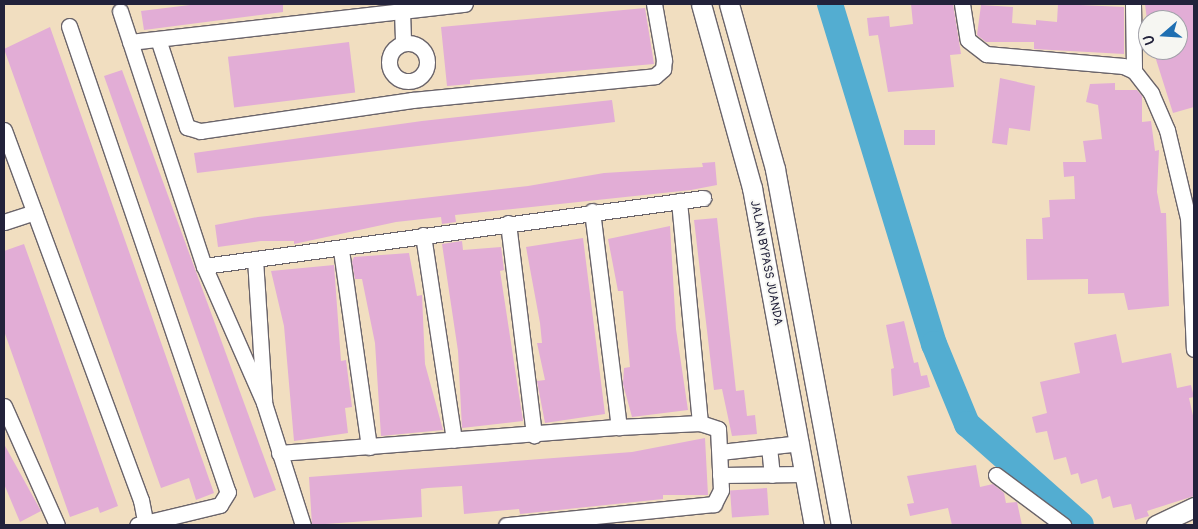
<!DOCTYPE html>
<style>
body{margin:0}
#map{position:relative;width:1198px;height:529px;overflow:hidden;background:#f1dec0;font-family:Pangolin,sans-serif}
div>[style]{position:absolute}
.river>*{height:26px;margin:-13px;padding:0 13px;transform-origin:13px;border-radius:13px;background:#53add1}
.building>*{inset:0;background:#e2add6;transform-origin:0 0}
.roads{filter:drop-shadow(1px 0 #6a646a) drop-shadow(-1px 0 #6a646a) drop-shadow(0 1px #6a646a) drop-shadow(0 -1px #6a646a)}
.minor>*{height:15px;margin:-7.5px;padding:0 7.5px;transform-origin:7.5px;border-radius:7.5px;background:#fff}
.minor>.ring{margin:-7.5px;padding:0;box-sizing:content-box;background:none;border:15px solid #fff;border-radius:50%}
.major>*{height:19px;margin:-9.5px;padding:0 9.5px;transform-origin:9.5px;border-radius:9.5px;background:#fff}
span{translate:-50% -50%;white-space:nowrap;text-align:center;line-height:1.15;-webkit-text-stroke:4px #f6f6f2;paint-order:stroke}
.street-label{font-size:12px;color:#22223b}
.frame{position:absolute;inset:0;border:5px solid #22223b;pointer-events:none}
.north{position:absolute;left:1138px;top:10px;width:50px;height:50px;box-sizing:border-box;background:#f6f6f2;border:1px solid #a1a1a9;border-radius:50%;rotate:251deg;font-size:14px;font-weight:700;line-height:20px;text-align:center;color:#22223b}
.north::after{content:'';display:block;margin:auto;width:18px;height:22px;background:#1f6fb2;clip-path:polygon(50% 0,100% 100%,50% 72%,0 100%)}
</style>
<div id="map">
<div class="river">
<i style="left:830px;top:4px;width:356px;rotate:73deg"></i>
<i style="left:934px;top:344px;width:87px;rotate:67.6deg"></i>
<i style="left:967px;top:424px;width:152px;rotate:41.5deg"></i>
</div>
<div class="building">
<i style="clip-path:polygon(198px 4px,283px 4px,283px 12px,144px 30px,141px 11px)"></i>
<i style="clip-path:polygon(911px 4px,953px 4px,961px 54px,950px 55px,954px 87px,888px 92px,878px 35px,869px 36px,867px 18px,889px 16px,890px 27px,913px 24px)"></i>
<i style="clip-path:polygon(1058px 4px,1124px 7px,1124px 54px,1034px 49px,1034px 42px,986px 42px,977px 35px,981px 5px,1013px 7px,1012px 23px,1036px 25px,1036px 20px,1057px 22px)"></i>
<i style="clip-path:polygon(1145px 4px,1194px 4px,1194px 107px,1173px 113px,1153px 50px,1178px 50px,1178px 20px,1147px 20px)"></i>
<i style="clip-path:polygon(645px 8px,654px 64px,470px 80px,470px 84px,447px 86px,441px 27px)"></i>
<i style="clip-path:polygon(50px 27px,214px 493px,196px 500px,189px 478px,161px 488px,4px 49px)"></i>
<i style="left:349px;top:42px;width:51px;height:122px;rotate:83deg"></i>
<i style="clip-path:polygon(122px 70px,276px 490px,254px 498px,104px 76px)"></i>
<i style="clip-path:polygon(1000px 78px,1035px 86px,1030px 131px,1009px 128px,1007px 145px,992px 143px)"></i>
<i style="clip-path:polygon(1115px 83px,1115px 90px,1137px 90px,1142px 96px,1142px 122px,1151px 121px,1155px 151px,1159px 150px,1157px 192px,1161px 213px,1166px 213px,1169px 306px,1128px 310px,1124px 293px,1088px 294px,1088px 279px,1027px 280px,1026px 239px,1043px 239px,1042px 218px,1050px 217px,1049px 200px,1075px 199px,1074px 176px,1064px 177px,1063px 162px,1086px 162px,1083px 141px,1102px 139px,1098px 105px,1086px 102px,1090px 84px)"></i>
<i style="clip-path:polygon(612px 100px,615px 122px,197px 173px,194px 153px,422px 121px)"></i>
<i style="left:904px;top:130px;width:31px;height:15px"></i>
<i style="clip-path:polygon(715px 162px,717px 185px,691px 190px,455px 215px,456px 222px,442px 224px,441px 217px,396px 222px,294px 244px,294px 241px,261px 241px,218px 247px,215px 225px,258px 217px,528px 186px,604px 173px,703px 167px,702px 163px)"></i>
<i style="clip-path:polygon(717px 218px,736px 391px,744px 390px,747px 416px,755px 415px,757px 434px,732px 436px,722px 389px,714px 390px,694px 220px)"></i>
<i style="clip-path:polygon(670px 226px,676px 329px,688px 410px,632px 417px,623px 384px,624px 368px,630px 367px,623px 291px,618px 291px,608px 239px)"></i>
<i style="clip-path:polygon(583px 238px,605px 414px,545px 423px,537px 381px,545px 380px,537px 343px,542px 343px,540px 323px,526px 247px)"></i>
<i style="clip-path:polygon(462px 241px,463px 250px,501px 247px,504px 270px,500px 271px,523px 421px,462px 428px,458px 351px,442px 244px)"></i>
<i style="clip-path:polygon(24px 244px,118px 506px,100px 513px,98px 507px,70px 517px,4px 331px,4px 251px)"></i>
<i style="clip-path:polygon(409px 253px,417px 296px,422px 295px,425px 364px,443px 430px,381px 436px,375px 343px,362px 279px,355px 279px,352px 262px,354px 257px)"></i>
<i style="clip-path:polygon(334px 265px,341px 361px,346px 360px,352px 407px,345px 408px,348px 433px,294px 441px,284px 326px,271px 271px)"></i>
<i style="clip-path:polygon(904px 321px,914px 363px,918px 362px,921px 376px,927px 375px,930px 387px,893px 396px,891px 369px,894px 368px,886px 325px)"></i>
<i style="clip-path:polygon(1116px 334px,1122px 363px,1171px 353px,1177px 388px,1191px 385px,1194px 397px,1189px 398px,1194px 420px,1194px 496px,1147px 511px,1149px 516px,1135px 520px,1131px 504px,1113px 508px,1110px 496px,1102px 499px,1097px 479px,1081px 484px,1078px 473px,1071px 475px,1066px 457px,1054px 460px,1047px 431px,1036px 433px,1032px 417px,1047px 413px,1040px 382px,1080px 373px,1074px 343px)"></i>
<i style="clip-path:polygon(705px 438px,708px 495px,663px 495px,663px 499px,520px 514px,519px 509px,464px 514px,462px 486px,428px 488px,421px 489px,422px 517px,312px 525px,309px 477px,632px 452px)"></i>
<i style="clip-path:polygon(4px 444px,41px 511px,20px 522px,4px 484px)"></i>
<i style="clip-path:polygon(976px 465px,980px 487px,993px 484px,1004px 493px,1006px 503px,1017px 502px,1022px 525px,952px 525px,948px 508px,910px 516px,907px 504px,914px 503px,907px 476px)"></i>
<i style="left:767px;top:488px;width:27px;height:37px;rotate:86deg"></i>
</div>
<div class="roads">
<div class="minor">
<i style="left:962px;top:4px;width:36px;rotate:81deg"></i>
<i style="left:968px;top:40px;width:23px;rotate:38deg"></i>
<i style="left:986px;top:54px;width:138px;rotate:5deg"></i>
<i style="left:1123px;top:66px;width:12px;rotate:24deg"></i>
<i style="left:1134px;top:71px;width:28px;rotate:52deg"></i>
<i style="left:1151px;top:93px;width:40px;rotate:66.6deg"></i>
<i style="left:1167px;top:130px;width:90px;rotate:76.6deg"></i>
<i style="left:1188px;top:218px;width:131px;rotate:87.4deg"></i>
<i style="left:1133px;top:4px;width:67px;rotate:89.1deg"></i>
<i style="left:120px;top:11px;width:268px;rotate:71.8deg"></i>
<i style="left:204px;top:266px;width:150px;rotate:66.3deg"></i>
<i style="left:264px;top:403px;width:128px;rotate:72.3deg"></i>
<i style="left:402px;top:11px;width:32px;rotate:88deg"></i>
<i style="left:69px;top:26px;width:492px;rotate:71.2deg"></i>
<i style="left:228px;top:492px;width:15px;rotate:122deg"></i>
<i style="left:220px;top:505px;width:85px;rotate:166.5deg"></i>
<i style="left:158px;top:39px;width:93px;rotate:71.8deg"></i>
<i style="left:187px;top:127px;width:14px;rotate:17deg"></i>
<i style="left:200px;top:131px;width:214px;rotate:-8.3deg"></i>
<i style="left:412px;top:100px;width:244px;rotate:-5.6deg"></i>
<i style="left:655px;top:76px;width:11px;rotate:-41deg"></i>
<i style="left:663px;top:69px;width:9px;rotate:-84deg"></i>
<i style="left:664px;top:60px;width:57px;rotate:-100.1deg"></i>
<i style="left:130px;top:42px;width:337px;rotate:-6.5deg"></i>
<i class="ring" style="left:389px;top:43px;width:23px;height:23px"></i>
<i style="left:4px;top:130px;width:395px;rotate:69.7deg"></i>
<i style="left:141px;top:500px;width:25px;rotate:79deg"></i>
<i style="left:679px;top:201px;width:223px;rotate:84.6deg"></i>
<i style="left:592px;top:211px;width:218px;rotate:82.9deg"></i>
<i style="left:4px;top:222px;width:32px;rotate:-18deg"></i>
<i style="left:508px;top:223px;width:214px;rotate:83deg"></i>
<i style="left:423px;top:235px;width:207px;rotate:81.4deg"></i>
<i style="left:341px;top:250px;width:199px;rotate:81.9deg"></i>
<i style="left:255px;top:259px;width:141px;rotate:86.3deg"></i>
<i style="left:204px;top:266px;width:504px;rotate:-7.76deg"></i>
<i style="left:4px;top:406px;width:130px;rotate:66deg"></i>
<i style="left:769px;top:447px;width:28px;rotate:84deg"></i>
<i style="left:720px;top:452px;width:81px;rotate:-6.4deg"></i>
<i style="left:279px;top:453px;width:341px;rotate:-4.4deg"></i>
<i style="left:619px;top:427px;width:81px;rotate:-2.8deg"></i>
<i style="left:700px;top:423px;width:19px;rotate:18deg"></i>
<i style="left:718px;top:429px;width:61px;rotate:87.2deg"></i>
<i style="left:721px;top:490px;width:16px;rotate:117deg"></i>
<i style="left:714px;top:504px;width:209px;rotate:174.2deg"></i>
<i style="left:720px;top:475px;width:84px;rotate:-0.7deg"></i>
<i style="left:996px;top:475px;width:84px;rotate:36.7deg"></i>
</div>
<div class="major">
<i style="left:701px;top:4px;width:191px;rotate:74.5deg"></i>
<i style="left:752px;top:188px;width:343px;rotate:79.6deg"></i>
<i style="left:729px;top:4px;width:171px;rotate:74.4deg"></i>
<i style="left:775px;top:169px;width:362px;rotate:79.5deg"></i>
<i style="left:1156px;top:525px;width:42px;rotate:-25.3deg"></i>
</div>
</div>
<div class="street-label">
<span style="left:766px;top:263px;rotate:79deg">JALAN BYPASS JUANDA</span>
</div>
<div class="frame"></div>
<div class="north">U</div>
</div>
